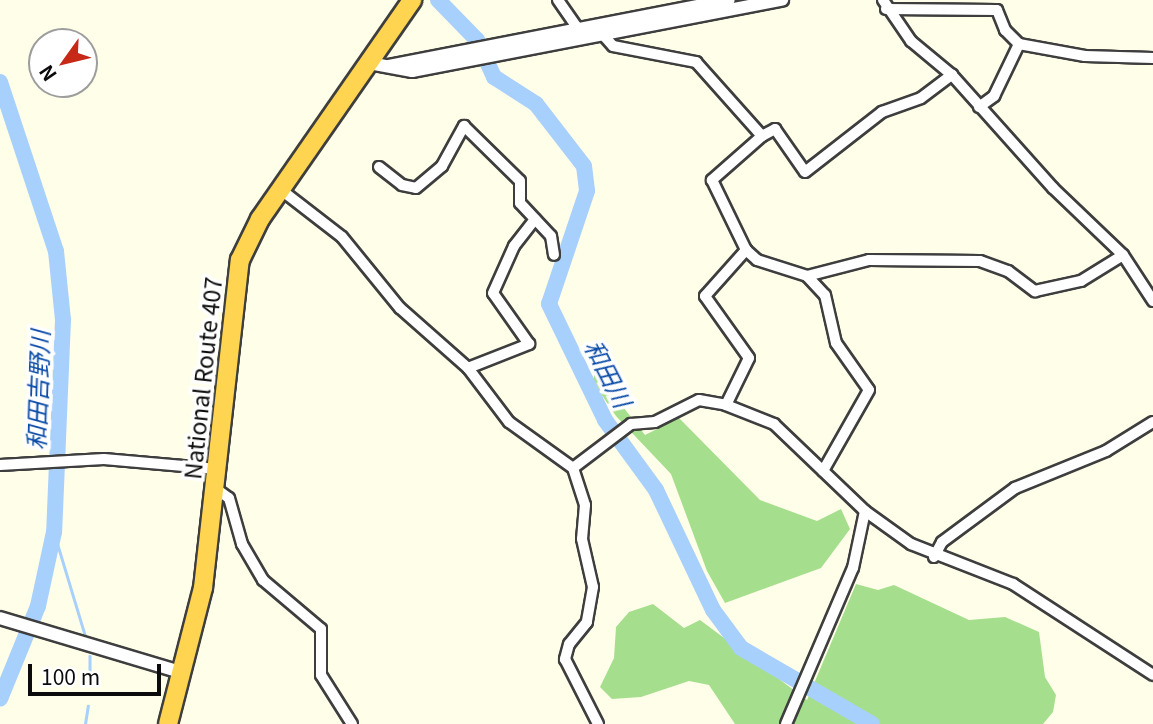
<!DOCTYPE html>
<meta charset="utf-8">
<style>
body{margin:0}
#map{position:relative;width:1153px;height:724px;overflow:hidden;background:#fffee9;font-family:Georgia,"Noto Sans JP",serif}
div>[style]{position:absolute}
.forest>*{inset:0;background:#a5df8d}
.stream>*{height:2.5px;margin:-1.25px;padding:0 1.25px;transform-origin:1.25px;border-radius:1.25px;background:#a8d0fc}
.river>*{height:16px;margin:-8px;padding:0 8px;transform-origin:8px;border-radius:8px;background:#a8d0fc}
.roads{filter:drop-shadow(2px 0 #3e3e3e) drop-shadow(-2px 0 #3e3e3e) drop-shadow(0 2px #3e3e3e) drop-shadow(0 -2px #3e3e3e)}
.minor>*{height:10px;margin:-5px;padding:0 5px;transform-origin:5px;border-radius:5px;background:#fff}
.tertiary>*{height:12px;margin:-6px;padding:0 6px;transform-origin:6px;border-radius:6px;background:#fff}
.trunk>*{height:18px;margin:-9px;padding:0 9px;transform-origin:9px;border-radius:9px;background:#ffd450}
span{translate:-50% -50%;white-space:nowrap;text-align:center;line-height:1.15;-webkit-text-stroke:7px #fff;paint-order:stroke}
.street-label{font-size:23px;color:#0b0b0b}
.water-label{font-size:24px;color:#0a4ba7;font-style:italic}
.north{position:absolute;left:28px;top:28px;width:70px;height:70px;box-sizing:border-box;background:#fff;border:2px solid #9d9d9d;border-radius:50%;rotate:236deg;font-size:19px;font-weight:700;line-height:28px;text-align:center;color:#0b0b0b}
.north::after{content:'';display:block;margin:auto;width:24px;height:32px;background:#c72917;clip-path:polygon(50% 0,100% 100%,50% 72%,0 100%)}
.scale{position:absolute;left:28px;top:664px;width:133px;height:32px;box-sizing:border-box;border:4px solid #0b0b0b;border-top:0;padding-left:9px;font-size:21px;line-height:24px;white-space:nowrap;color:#0b0b0b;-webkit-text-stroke:5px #fff;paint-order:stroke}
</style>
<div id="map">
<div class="forest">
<i style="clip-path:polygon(595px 371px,645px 435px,679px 418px,760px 500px,817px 521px,841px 509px,850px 529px,821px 568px,725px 603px,707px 571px,671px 474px,616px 416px,593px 382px)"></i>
<i style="clip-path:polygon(856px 584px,878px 590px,894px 585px,969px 620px,1005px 617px,1039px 632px,1045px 677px,1056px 695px,1053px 712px,1043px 724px,735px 724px,709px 685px,689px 681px,641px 697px,612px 699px,600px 687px,614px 658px,616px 627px,629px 612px,653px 604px,684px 628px,700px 620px,807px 700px)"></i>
</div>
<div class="stream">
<i style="left:54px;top:532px;width:108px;rotate:73.2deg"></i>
<i style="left:90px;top:656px;width:23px;rotate:90deg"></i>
<i style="left:85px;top:724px;width:18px;rotate:-81deg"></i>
</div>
<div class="river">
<i style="left:438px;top:0;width:56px;rotate:45.7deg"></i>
<i style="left:477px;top:40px;width:41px;rotate:65.3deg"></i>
<i style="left:494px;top:77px;width:50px;rotate:32.7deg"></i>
<i style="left:536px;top:104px;width:78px;rotate:52.3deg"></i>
<i style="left:584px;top:166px;width:25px;rotate:83deg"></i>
<i style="left:587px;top:191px;width:119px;rotate:108.6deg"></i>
<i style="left:549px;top:304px;width:129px;rotate:64.2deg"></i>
<i style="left:605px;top:420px;width:87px;rotate:53.9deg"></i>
<i style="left:656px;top:490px;width:133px;rotate:64.6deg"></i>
<i style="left:713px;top:610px;width:47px;rotate:53.6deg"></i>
<i style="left:741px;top:648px;width:151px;rotate:30.1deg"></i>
<i style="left:0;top:82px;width:178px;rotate:71.7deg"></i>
<i style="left:56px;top:251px;width:69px;rotate:84.2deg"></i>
<i style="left:63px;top:320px;width:212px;rotate:92.4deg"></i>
<i style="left:54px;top:532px;width:76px;rotate:102.2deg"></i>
<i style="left:38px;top:606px;width:100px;rotate:112.2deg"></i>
</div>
<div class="roads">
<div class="minor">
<i style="left:558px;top:0;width:40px;rotate:55.1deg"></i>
<i style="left:883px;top:0;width:50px;rotate:55.7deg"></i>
<i style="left:911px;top:41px;width:53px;rotate:39.7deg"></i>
<i style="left:952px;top:75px;width:152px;rotate:48.2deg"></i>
<i style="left:1053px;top:188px;width:97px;rotate:43.7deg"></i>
<i style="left:1123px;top:255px;width:55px;rotate:56.9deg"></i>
<i style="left:886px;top:9px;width:111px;rotate:0.5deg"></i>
<i style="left:997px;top:10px;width:22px;rotate:68deg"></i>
<i style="left:1005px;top:30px;width:20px;rotate:45deg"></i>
<i style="left:1019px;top:44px;width:67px;rotate:10.3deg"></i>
<i style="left:1085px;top:56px;width:68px;rotate:1.7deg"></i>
<i style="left:604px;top:36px;width:13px;rotate:48deg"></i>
<i style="left:613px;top:46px;width:85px;rotate:10.9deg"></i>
<i style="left:696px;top:62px;width:99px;rotate:48.3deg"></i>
<i style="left:762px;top:136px;width:67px;rotate:138.7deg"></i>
<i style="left:712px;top:180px;width:78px;rotate:64.1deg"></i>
<i style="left:746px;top:250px;width:15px;rotate:42deg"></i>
<i style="left:757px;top:260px;width:52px;rotate:17.7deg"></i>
<i style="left:807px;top:276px;width:64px;rotate:-14.5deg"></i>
<i style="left:869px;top:260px;width:111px;rotate:0.5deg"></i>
<i style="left:980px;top:261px;width:30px;rotate:20deg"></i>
<i style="left:1008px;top:271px;width:34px;rotate:37deg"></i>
<i style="left:1035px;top:291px;width:47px;rotate:-12.3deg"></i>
<i style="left:1081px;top:281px;width:49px;rotate:-31.8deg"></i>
<i style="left:979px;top:107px;width:19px;rotate:-36deg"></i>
<i style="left:994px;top:96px;width:58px;rotate:-64.3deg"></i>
<i style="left:762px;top:136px;width:15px;rotate:-28deg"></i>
<i style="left:775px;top:129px;width:52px;rotate:55.1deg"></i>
<i style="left:805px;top:172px;width:98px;rotate:-37.9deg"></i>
<i style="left:882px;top:112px;width:41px;rotate:-19.7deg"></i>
<i style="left:921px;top:98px;width:39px;rotate:-37deg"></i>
<i style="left:379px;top:167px;width:29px;rotate:38deg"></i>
<i style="left:402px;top:185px;width:14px;rotate:12deg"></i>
<i style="left:416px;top:188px;width:34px;rotate:-40deg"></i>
<i style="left:442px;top:166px;width:46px;rotate:-61.2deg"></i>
<i style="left:464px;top:126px;width:78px;rotate:44.5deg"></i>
<i style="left:520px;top:181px;width:22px;rotate:90deg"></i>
<i style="left:520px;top:203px;width:45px;rotate:46.8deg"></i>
<i style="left:551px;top:236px;width:19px;rotate:81deg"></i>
<i style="left:280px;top:189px;width:78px;rotate:37.7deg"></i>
<i style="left:342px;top:237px;width:92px;rotate:50.8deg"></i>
<i style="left:400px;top:308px;width:91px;rotate:41.4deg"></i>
<i style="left:468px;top:368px;width:68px;rotate:52.8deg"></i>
<i style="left:509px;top:422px;width:79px;rotate:35.7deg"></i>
<i style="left:573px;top:468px;width:39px;rotate:72deg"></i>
<i style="left:585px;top:505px;width:34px;rotate:95deg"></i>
<i style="left:582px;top:539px;width:49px;rotate:77.1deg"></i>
<i style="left:593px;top:587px;width:36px;rotate:100deg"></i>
<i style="left:587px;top:622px;width:28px;rotate:129deg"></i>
<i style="left:569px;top:644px;width:16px;rotate:105deg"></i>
<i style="left:565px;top:659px;width:73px;rotate:63.1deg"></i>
<i style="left:807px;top:276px;width:26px;rotate:47deg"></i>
<i style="left:825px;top:295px;width:49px;rotate:77.1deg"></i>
<i style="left:836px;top:343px;width:57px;rotate:54.9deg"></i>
<i style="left:869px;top:390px;width:93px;rotate:119.6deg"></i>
<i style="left:468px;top:368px;width:66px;rotate:-21.5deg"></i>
<i style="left:529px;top:344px;width:62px;rotate:-125.2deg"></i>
<i style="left:493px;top:293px;width:51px;rotate:-65.9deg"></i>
<i style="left:514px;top:246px;width:34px;rotate:-52deg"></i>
<i style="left:726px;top:405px;width:52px;rotate:-63.9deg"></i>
<i style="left:749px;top:358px;width:76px;rotate:-125.4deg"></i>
<i style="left:705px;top:296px;width:62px;rotate:-48.3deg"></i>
<i style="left:0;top:465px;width:104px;rotate:-3.3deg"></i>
<i style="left:104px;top:459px;width:114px;rotate:5deg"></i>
<i style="left:573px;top:468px;width:73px;rotate:-37.2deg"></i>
<i style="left:631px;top:424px;width:24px;rotate:-5deg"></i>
<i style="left:655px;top:422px;width:49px;rotate:-26.6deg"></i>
<i style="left:699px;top:400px;width:27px;rotate:10deg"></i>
<i style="left:726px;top:405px;width:52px;rotate:21.6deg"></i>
<i style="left:774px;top:424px;width:126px;rotate:43.7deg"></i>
<i style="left:865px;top:511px;width:57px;rotate:35.7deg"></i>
<i style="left:911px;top:544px;width:110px;rotate:21.4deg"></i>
<i style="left:1013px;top:584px;width:167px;rotate:33deg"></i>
<i style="left:215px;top:488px;width:17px;rotate:36deg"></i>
<i style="left:229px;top:498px;width:48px;rotate:74.2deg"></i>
<i style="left:242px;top:544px;width:42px;rotate:59.7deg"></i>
<i style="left:263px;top:580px;width:76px;rotate:40.2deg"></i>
<i style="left:321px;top:629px;width:46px;rotate:90deg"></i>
<i style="left:321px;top:675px;width:58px;rotate:57.7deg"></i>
<i style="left:934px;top:557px;width:17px;rotate:-62deg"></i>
<i style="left:942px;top:542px;width:91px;rotate:-36.5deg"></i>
<i style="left:1015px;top:488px;width:98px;rotate:-22.1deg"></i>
<i style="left:1106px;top:451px;width:55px;rotate:-31.7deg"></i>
<i style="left:786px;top:724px;width:170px;rotate:-66.8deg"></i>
<i style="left:853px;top:568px;width:58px;rotate:-78.1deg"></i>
</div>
<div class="tertiary">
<i style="left:369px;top:63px;width:44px;rotate:10.5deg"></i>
<i style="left:412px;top:71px;width:377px;rotate:-10.9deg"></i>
<i style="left:389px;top:66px;width:346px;rotate:-11deg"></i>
<i style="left:0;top:618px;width:191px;rotate:16.7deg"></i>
</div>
<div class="trunk">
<i style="left:168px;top:724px;width:140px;rotate:-75.6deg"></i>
<i style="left:203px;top:588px;width:330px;rotate:-83.6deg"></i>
<i style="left:240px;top:260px;width:46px;rotate:-64deg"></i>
<i style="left:260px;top:219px;width:267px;rotate:-55.2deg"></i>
</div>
</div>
<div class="street-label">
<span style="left:202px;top:378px;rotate:-84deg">National Route 407</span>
</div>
<div class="water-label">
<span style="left:609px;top:373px;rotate:63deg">和田川</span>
<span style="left:37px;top:390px;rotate:-88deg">和田吉野川</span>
</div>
<div class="north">N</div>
<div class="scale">100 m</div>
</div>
